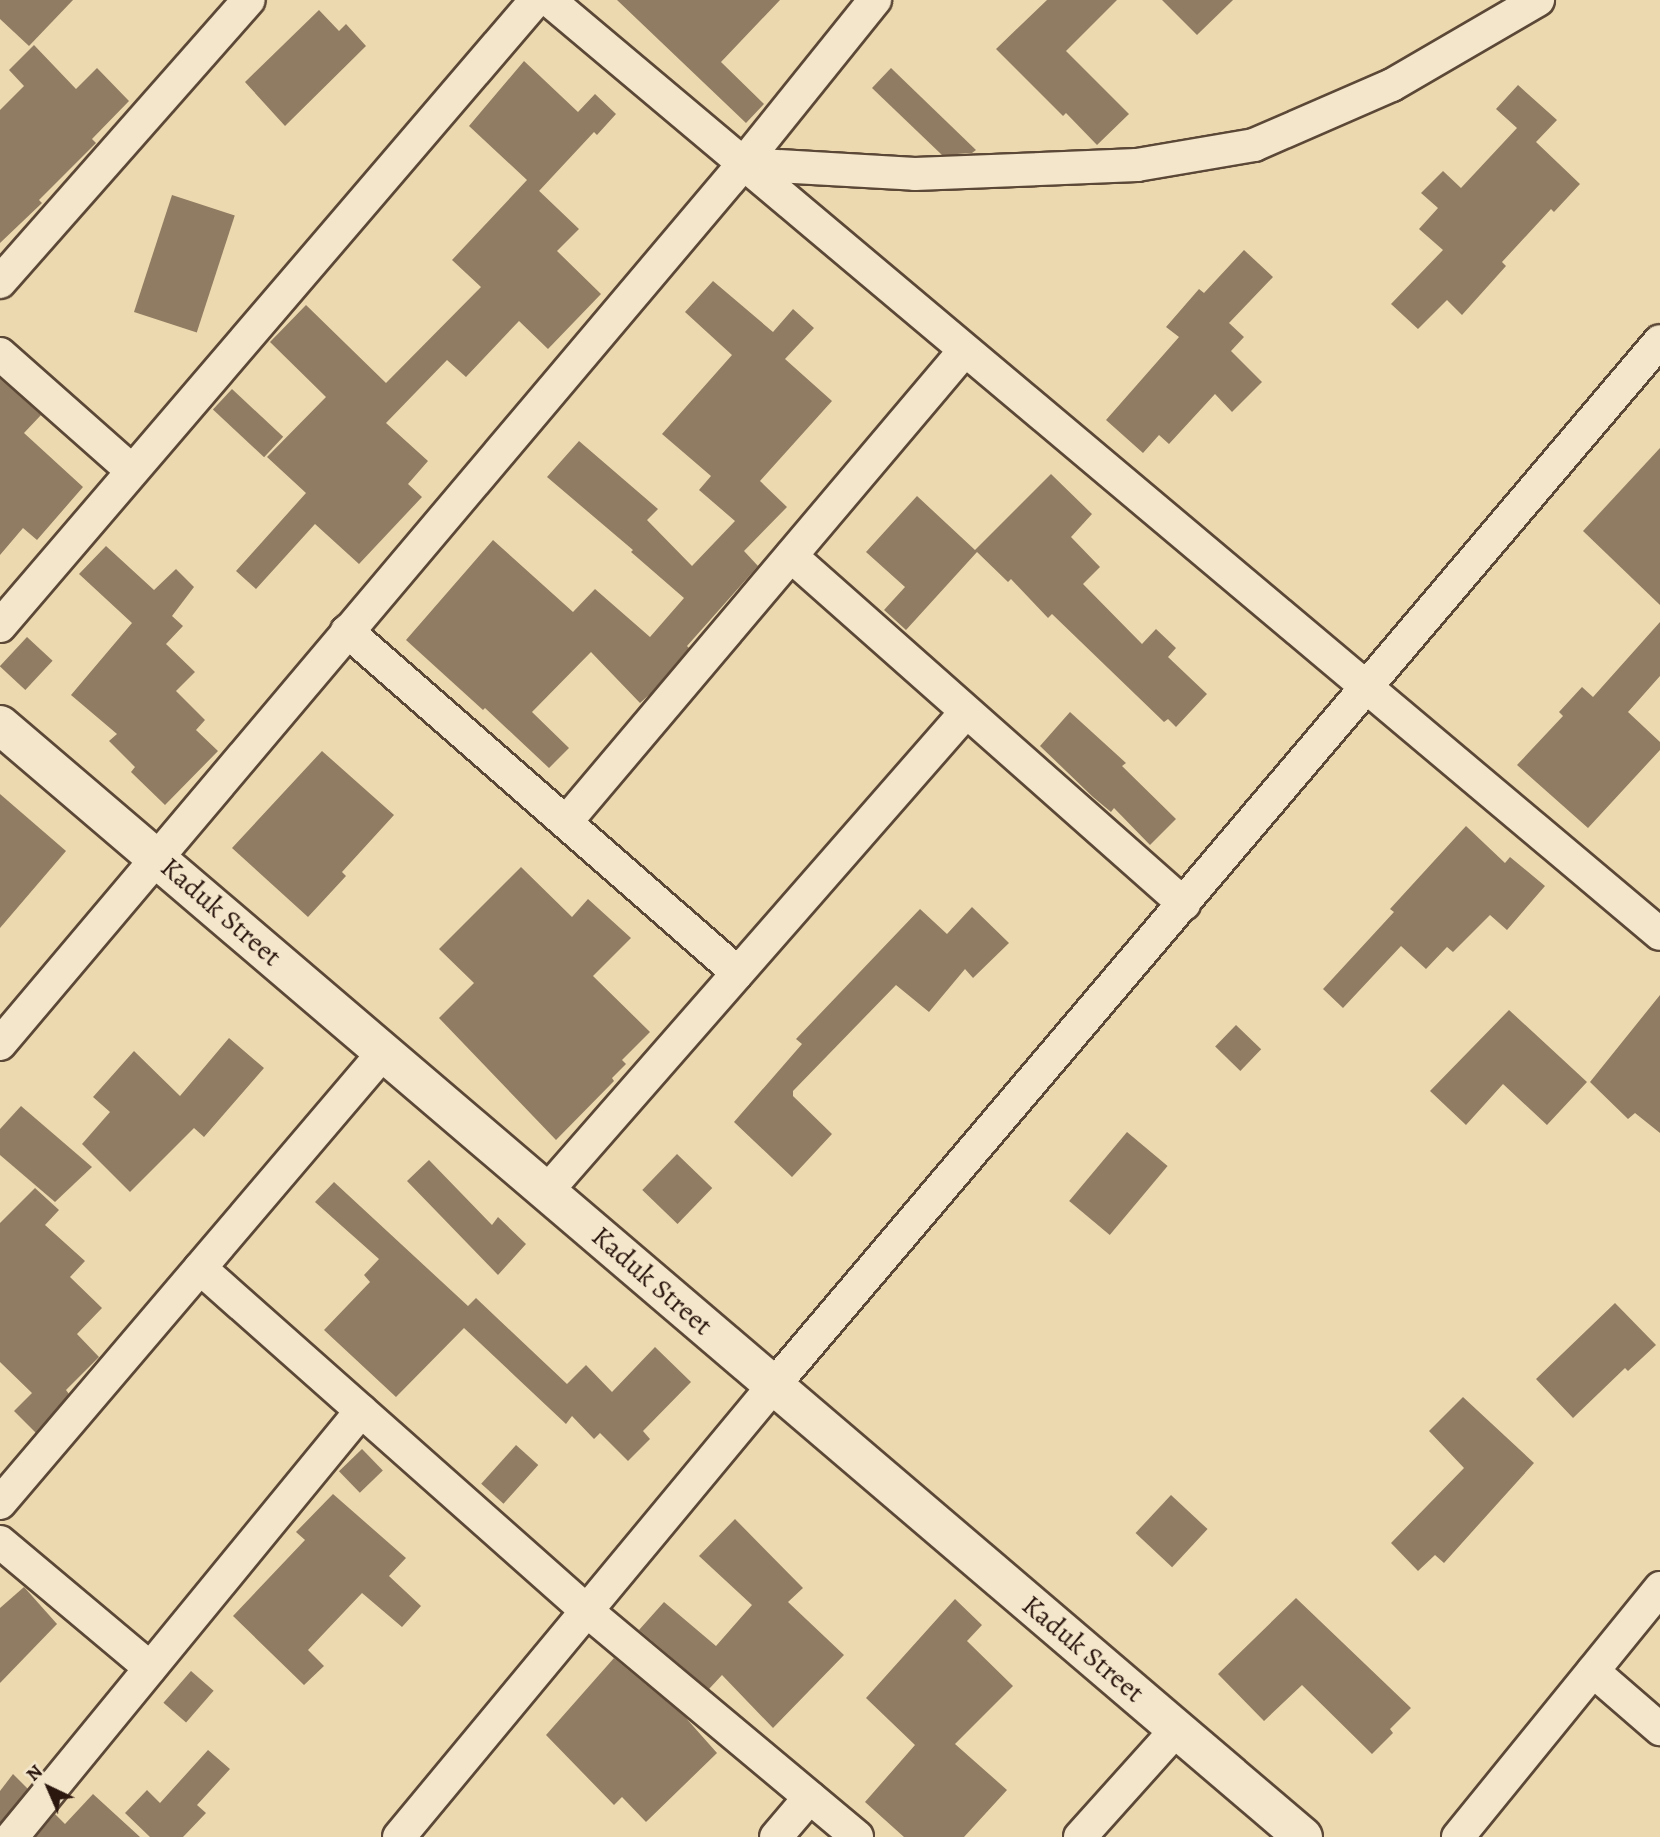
<!DOCTYPE html>
<style>
body{margin:0}
#map{position:relative;width:1660px;height:1837px;overflow:hidden;background:#edd9af;font-family:Alegreya,serif}
div>[style]{position:absolute}
.building>*{inset:0;background:#907c62;transform-origin:0 0}
.roads{filter:drop-shadow(2px 0 #5c4837) drop-shadow(-2px 0 #5c4837) drop-shadow(0 2px #5c4837) drop-shadow(0 -2px #5c4837)}
.street>*{height:32px;margin:-16px;padding:0 16px;transform-origin:16px;border-radius:16px;background:#f3e6cb}
.secondary>*{height:38px;margin:-19px;padding:0 19px;transform-origin:19px;border-radius:19px;background:#f3e6cb}
span{translate:-50% -50%;white-space:nowrap;text-align:center;line-height:1.15;-webkit-text-stroke:7px #f3e6cb;paint-order:stroke}
.street-label{font-size:28px;color:#2c170f}
.north{position:absolute;left:14px;top:1753px;width:70px;height:70px;-webkit-text-stroke:5px #f3e6cb;paint-order:stroke;rotate:316deg;font-size:19px;font-weight:700;line-height:28px;text-align:center;color:#2c170f}
.north::after{content:'';display:block;margin:auto;width:24px;height:32px;background:#2c170f;clip-path:polygon(50% 0,100% 100%,50% 72%,0 100%)}
</style>
<div id="map">
<div class="building">
<i style="clip-path:polygon(0 0,73px 0,29px 46px,0 19px)"></i>
<i style="clip-path:polygon(617px 0,780px 0,721px 62px,764px 104px,746px 123px)"></i>
<i style="clip-path:polygon(1047px 0,1117px 0,1066px 51px,1129px 114px,1097px 145px,1066px 113px,1063px 116px,996px 49px)"></i>
<i style="clip-path:polygon(1162px 0,1233px 0,1197px 35px)"></i>
<i style="clip-path:polygon(319px 10px,339px 31px,346px 24px,366px 46px,285px 126px,245px 82px)"></i>
<i style="clip-path:polygon(34px 45px,76px 89px,97px 68px,129px 101px,92px 139px,96px 143px,39px 200px,42px 203px,0 243px,0 110px,24px 86px,9px 70px)"></i>
<i style="clip-path:polygon(524px 61px,578px 112px,595px 94px,616px 114px,597px 135px,594px 132px,539px 191px,535px 187px,579px 229px,557px 251px,601px 294px,548px 349px,519px 321px,466px 377px,447px 360px,386px 423px,428px 461px,408px 484px,422px 497px,359px 564px,315px 524px,256px 589px,236px 571px,306px 493px,267px 457px,326px 397px,270px 342px,306px 305px,386px 383px,481px 287px,452px 260px,527px 180px,469px 126px)"></i>
<i style="clip-path:polygon(891px 68px,976px 150px,972px 153px,942px 155px,872px 88px)"></i>
<i style="clip-path:polygon(1518px 85px,1557px 120px,1536px 142px,1580px 184px,1554px 212px,1551px 209px,1502px 262px,1506px 266px,1462px 315px,1447px 300px,1418px 329px,1391px 304px,1443px 250px,1419px 229px,1438px 208px,1421px 193px,1443px 171px,1461px 188px,1517px 128px,1496px 109px)"></i>
<i style="left:172px;top:195px;width:66px;height:123px;rotate:18deg"></i>
<i style="clip-path:polygon(1244px 250px,1273px 277px,1229px 323px,1244px 337px,1231px 351px,1262px 382px,1232px 412px,1215px 394px,1169px 444px,1159px 435px,1143px 453px,1106px 420px,1179px 337px,1166px 327px,1199px 289px,1204px 293px)"></i>
<i style="clip-path:polygon(713px 281px,773px 332px,793px 309px,814px 328px,785px 359px,832px 401px,760px 481px,787px 507px,744px 551px,758px 566px,687px 646px,689px 648px,650px 694px,640px 703px,591px 652px,532px 712px,569px 748px,549px 768px,485px 708px,483px 710px,406px 640px,493px 540px,573px 612px,595px 589px,650px 637px,684px 598px,631px 552px,633px 550px,547px 477px,579px 441px,658px 509px,647px 520px,692px 566px,735px 521px,699px 490px,711px 476px,662px 434px,732px 355px,685px 312px)"></i>
<i style="clip-path:polygon(0 379px,41px 415px,24px 433px,83px 487px,37px 540px,23px 528px,0 555px)"></i>
<i style="left:232px;top:389px;width:70px;height:28px;rotate:43deg"></i>
<i style="clip-path:polygon(1660px 448px,1660px 605px,1583px 531px)"></i>
<i style="clip-path:polygon(1051px 474px,1092px 514px,1071px 537px,1100px 567px,1083px 584px,1142px 644px,1156px 629px,1176px 648px,1168px 657px,1207px 694px,1176px 727px,1168px 719px,1164px 722px,1052px 614px,1048px 618px,1011px 579px,1008px 582px,977px 552px,906px 630px,884px 610px,905px 587px,866px 552px,917px 496px,975px 550px)"></i>
<i style="clip-path:polygon(106px 546px,154px 590px,176px 569px,194px 587px,172px 616px,183px 626px,166px 644px,195px 672px,176px 691px,205px 720px,196px 730px,218px 751px,165px 805px,131px 772px,135px 767px,109px 741px,117px 734px,71px 695px,132px 623px,79px 574px)"></i>
<i style="clip-path:polygon(1660px 622px,1660px 676px,1628px 712px,1660px 742px,1660px 750px,1588px 828px,1517px 765px,1563px 716px,1559px 712px,1582px 687px,1593px 697px)"></i>
<i style="left:27px;top:637px;width:35px;height:40px;rotate:43deg"></i>
<i style="clip-path:polygon(1070px 712px,1126px 763px,1122px 766px,1176px 819px,1150px 845px,1114px 808px,1111px 812px,1093px 797px,1040px 746px)"></i>
<i style="clip-path:polygon(322px 751px,394px 815px,342px 872px,346px 876px,308px 917px,232px 848px)"></i>
<i style="clip-path:polygon(0 794px,66px 851px,0 928px)"></i>
<i style="clip-path:polygon(1466px 826px,1505px 863px,1510px 857px,1545px 886px,1507px 930px,1490px 915px,1453px 952px,1447px 947px,1426px 969px,1401px 946px,1343px 1008px,1323px 989px,1394px 912px,1390px 909px)"></i>
<i style="clip-path:polygon(521px 867px,572px 917px,588px 899px,631px 938px,593px 976px,650px 1032px,622px 1060px,626px 1064px,612px 1078px,614px 1081px,556px 1140px,439px 1018px,474px 983px,439px 949px)"></i>
<i style="clip-path:polygon(972px 907px,1009px 943px,973px 978px,965px 969px,929px 1012px,896px 985px,793px 1091px,793px 1096px,832px 1134px,792px 1177px,734px 1122px,802px 1044px,796px 1039px,920px 909px,947px 934px)"></i>
<i style="clip-path:polygon(1660px 995px,1660px 1133px,1635px 1113px,1628px 1119px,1590px 1082px)"></i>
<i style="clip-path:polygon(1509px 1010px,1587px 1082px,1547px 1125px,1503px 1084px,1466px 1125px,1430px 1091px)"></i>
<i style="left:1236px;top:1025px;width:35px;height:30px;rotate:44deg"></i>
<i style="clip-path:polygon(229px 1038px,264px 1068px,204px 1137px,194px 1128px,130px 1192px,82px 1144px,110px 1112px,93px 1097px,134px 1051px,180px 1096px)"></i>
<i style="clip-path:polygon(21px 1106px,92px 1167px,55px 1202px,0 1155px,0 1129px)"></i>
<i style="left:1127px;top:1132px;width:53px;height:90px;rotate:40deg"></i>
<i style="left:677px;top:1154px;width:49px;height:50px;rotate:44deg"></i>
<i style="clip-path:polygon(429px 1160px,492px 1225px,498px 1217px,526px 1244px,498px 1275px,407px 1181px)"></i>
<i style="clip-path:polygon(334px 1182px,468px 1306px,476px 1298px,567px 1384px,586px 1365px,612px 1392px,655px 1347px,691px 1382px,643px 1431px,650px 1439px,628px 1461px,600px 1433px,594px 1439px,572px 1416px,566px 1424px,464px 1328px,396px 1397px,324px 1330px,370px 1282px,364px 1275px,379px 1259px,315px 1202px)"></i>
<i style="clip-path:polygon(35px 1188px,59px 1210px,45px 1225px,85px 1261px,70px 1277px,102px 1308px,77px 1334px,99px 1357px,66px 1390px,69px 1394px,36px 1433px,14px 1411px,32px 1393px,0 1362px,0 1223px)"></i>
<i style="clip-path:polygon(1615px 1303px,1656px 1345px,1628px 1371px,1625px 1368px,1573px 1418px,1536px 1379px)"></i>
<i style="clip-path:polygon(1463px 1397px,1534px 1463px,1444px 1563px,1435px 1555px,1418px 1571px,1391px 1543px,1464px 1468px,1429px 1431px)"></i>
<i style="left:516px;top:1445px;width:30px;height:52px;rotate:42deg"></i>
<i style="left:362px;top:1449px;width:30px;height:32px;rotate:46deg"></i>
<i style="clip-path:polygon(333px 1494px,406px 1558px,389px 1576px,421px 1606px,402px 1627px,362px 1593px,308px 1650px,324px 1666px,304px 1685px,233px 1616px,305px 1540px,296px 1532px)"></i>
<i style="left:1171px;top:1495px;width:50px;height:52px;rotate:43deg"></i>
<i style="clip-path:polygon(735px 1519px,803px 1588px,788px 1602px,844px 1655px,773px 1728px,722px 1675px,709px 1689px,639px 1630px,664px 1602px,716px 1646px,752px 1605px,699px 1556px)"></i>
<i style="clip-path:polygon(24px 1587px,57px 1624px,0 1683px,0 1608px)"></i>
<i style="clip-path:polygon(1296px 1598px,1411px 1708px,1390px 1729px,1393px 1733px,1372px 1754px,1302px 1685px,1264px 1721px,1218px 1674px)"></i>
<i style="clip-path:polygon(955px 1599px,982px 1625px,967px 1641px,1013px 1686px,955px 1744px,1007px 1790px,964px 1837px,904px 1837px,865px 1802px,915px 1745px,866px 1698px)"></i>
<i style="clip-path:polygon(614px 1658px,685px 1717px,717px 1753px,646px 1822px,622px 1797px,614px 1805px,546px 1735px)"></i>
<i style="left:191px;top:1671px;width:30px;height:42px;rotate:41deg"></i>
<i style="clip-path:polygon(208px 1750px,230px 1769px,197px 1805px,206px 1813px,183px 1837px,150px 1837px,125px 1813px,147px 1790px,160px 1803px)"></i>
<i style="clip-path:polygon(13px 1774px,28px 1789px,0 1823px,0 1791px)"></i>
<i style="clip-path:polygon(93px 1794px,140px 1837px,36px 1837px,55px 1814px,65px 1824px)"></i>
</div>
<div class="roads">
<div class="street">
<i style="left:549px;top:0;width:1451px;rotate:40.05deg"></i>
<i style="left:743px;top:164px;width:172px;rotate:3.3deg"></i>
<i style="left:915px;top:174px;width:222px;rotate:-2.3deg"></i>
<i style="left:1137px;top:165px;width:119px;rotate:-9.7deg"></i>
<i style="left:1254px;top:145px;width:150px;rotate:-23.5deg"></i>
<i style="left:1392px;top:85px;width:169px;rotate:-30.2deg"></i>
<i style="left:0;top:282px;width:376px;rotate:-48.6deg"></i>
<i style="left:0;top:354px;width:175px;rotate:41.5deg"></i>
<i style="left:791px;top:556px;width:525px;rotate:41.52deg"></i>
<i style="left:0;top:626px;width:824px;rotate:-49.43deg"></i>
<i style="left:347px;top:631px;width:519px;rotate:41.18deg"></i>
<i style="left:566px;top:822px;width:617px;rotate:-49.8deg"></i>
<i style="left:0;top:1044px;width:1152px;rotate:-49.82deg"></i>
<i style="left:743px;top:164px;width:211px;rotate:-51.2deg"></i>
<i style="left:547px;top:1191px;width:636px;rotate:-48.82deg"></i>
<i style="left:200px;top:1268px;width:517px;rotate:41.55deg"></i>
<i style="left:587px;top:1611px;width:352px;rotate:39.9deg"></i>
<i style="left:0;top:1503px;width:592px;rotate:-49.59deg"></i>
<i style="left:0;top:1542px;width:196px;rotate:40deg"></i>
<i style="left:1593px;top:1671px;width:89px;rotate:40.9deg"></i>
<i style="left:12px;top:1837px;width:551px;rotate:-50.67deg"></i>
<i style="left:399px;top:1837px;width:587px;rotate:-50.32deg"></i>
<i style="left:774px;top:1385px;width:1369px;rotate:-49.68deg"></i>
<i style="left:776px;top:1837px;width:52px;rotate:-49.6deg"></i>
<i style="left:1080px;top:1837px;width:145px;rotate:-48.1deg"></i>
<i style="left:1458px;top:1837px;width:321px;rotate:-50.9deg"></i>
</div>
<div class="secondary">
<i style="left:0;top:725px;width:1713px;rotate:40.48deg"></i>
</div>
</div>
<div class="street-label">
<span style="left:221px;top:912px;rotate:41deg">Kaduk Street</span>
<span style="left:652px;top:1281px;rotate:41deg">Kaduk Street</span>
<span style="left:1083px;top:1649px;rotate:40deg">Kaduk Street</span>
</div>
<div class="north">N</div>
</div>
